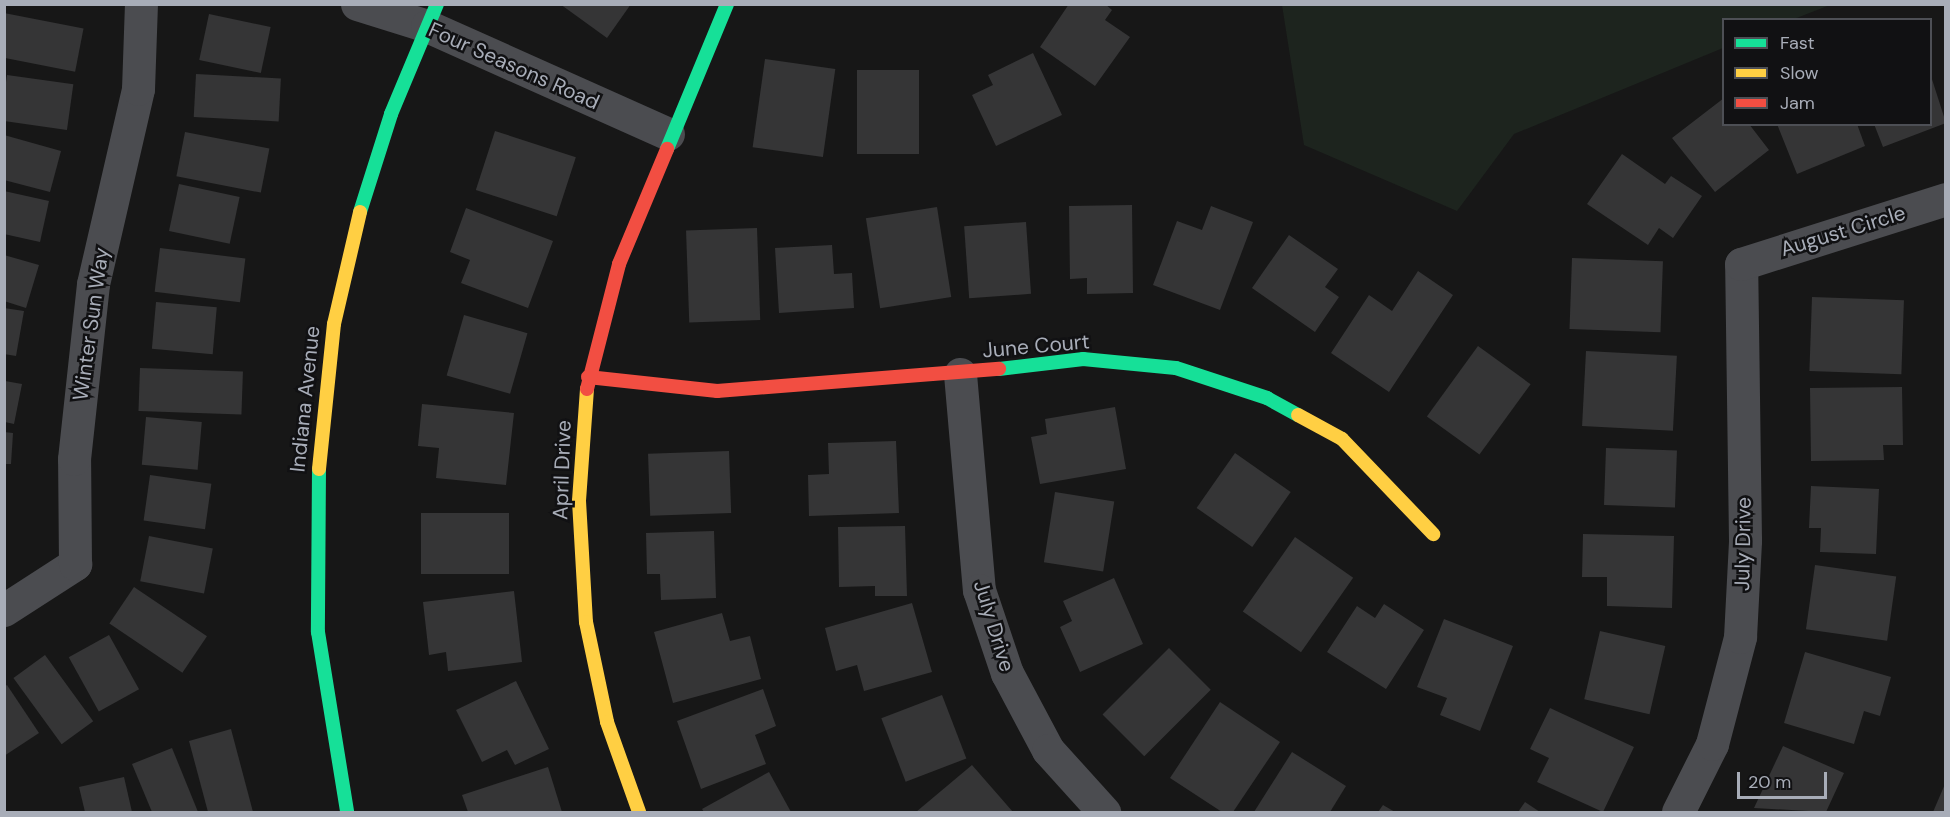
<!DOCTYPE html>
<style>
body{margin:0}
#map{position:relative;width:1950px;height:817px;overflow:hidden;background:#171717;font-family:"DM Sans",sans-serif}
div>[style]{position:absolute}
.green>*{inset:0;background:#1d241e}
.building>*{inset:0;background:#353536;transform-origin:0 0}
.street>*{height:33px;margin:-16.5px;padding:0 16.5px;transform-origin:16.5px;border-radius:16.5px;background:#4b4c50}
.fast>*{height:14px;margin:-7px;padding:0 7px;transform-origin:7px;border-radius:7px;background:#16e098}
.slow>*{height:14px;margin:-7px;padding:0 7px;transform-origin:7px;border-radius:7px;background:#ffcf43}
.jam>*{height:14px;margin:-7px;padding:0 7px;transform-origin:7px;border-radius:7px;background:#f24e42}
span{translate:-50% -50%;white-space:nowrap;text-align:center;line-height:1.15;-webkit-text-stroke:5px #111113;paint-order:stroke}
.street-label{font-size:21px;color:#a8adb8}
.frame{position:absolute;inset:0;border:6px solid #a8adb8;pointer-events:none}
.legend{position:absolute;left:1722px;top:18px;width:210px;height:108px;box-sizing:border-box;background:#111113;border:2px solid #4d4f55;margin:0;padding:8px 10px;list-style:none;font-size:18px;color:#a8adb8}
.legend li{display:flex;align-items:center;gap:12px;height:30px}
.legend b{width:30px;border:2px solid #4d4f55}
.scale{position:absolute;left:1737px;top:772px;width:90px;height:27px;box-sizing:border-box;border:3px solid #a8adb8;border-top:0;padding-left:8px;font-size:18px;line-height:21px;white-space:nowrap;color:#a8adb8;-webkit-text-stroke:4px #111113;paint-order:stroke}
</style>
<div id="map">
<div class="green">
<i style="clip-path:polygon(1282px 5px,1282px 4px,1830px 5px,1794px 19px,1724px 20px,1723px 48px,1514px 134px,1457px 211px,1304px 145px)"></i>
</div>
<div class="building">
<i style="clip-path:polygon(560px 4px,631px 4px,607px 38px)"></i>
<i style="clip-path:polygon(1069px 4px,1105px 4px,1112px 10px,1105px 20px,1130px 37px,1095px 86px,1040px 47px)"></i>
<i style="left:4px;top:13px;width:81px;height:44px;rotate:11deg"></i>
<i style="left:209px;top:14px;width:63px;height:47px;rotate:12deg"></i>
<i style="clip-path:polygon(1033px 53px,1062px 115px,996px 146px,972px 95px,993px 85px,988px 75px)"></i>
<i style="left:765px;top:59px;width:71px;height:89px;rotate:8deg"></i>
<i style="left:857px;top:70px;width:62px;height:84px"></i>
<i style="clip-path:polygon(1930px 73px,1946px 123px,1883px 147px,1874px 124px,1930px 124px)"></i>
<i style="left:196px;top:74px;width:85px;height:43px;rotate:3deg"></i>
<i style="left:7px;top:75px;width:67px;height:46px;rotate:8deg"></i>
<i style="clip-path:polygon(1724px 98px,1724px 124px,1749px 124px,1769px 150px,1715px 192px,1672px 138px)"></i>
<i style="clip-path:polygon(1777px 124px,1857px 124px,1865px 146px,1797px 174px)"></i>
<i style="left:495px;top:131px;width:85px;height:62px;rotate:18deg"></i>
<i style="left:185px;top:132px;width:86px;height:45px;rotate:11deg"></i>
<i style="clip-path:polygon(4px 135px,61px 151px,50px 192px,4px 180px)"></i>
<i style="clip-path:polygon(1622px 154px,1665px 184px,1671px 176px,1702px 196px,1673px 238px,1659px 228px,1648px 245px,1587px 204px)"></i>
<i style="left:179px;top:184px;width:62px;height:48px;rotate:12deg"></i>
<i style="clip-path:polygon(4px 191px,49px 201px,40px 242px,4px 234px)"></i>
<i style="clip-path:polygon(1132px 205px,1133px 293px,1087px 294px,1087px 278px,1070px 279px,1069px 206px)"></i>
<i style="clip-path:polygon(1211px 206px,1253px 222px,1220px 310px,1153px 285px,1177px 221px,1202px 230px)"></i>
<i style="left:937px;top:207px;width:91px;height:72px;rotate:81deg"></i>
<i style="clip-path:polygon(466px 208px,553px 241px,528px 308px,461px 283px,470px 260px,450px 252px)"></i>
<i style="left:1026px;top:222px;width:72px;height:62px;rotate:86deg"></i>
<i style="left:757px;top:228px;width:92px;height:71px;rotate:88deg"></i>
<i style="clip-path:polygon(1289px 235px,1338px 269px,1325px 287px,1339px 297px,1315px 332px,1252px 288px)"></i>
<i style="clip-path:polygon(832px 245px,834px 274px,852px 273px,854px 308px,779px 313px,775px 248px)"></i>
<i style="left:160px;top:248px;width:86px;height:44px;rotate:7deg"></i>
<i style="clip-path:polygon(4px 255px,39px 265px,26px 308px,4px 301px)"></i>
<i style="left:1572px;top:258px;width:91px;height:71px;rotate:2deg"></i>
<i style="clip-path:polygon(1418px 271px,1453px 295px,1389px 392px,1331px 353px,1369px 295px,1392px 311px)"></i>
<i style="left:1812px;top:297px;width:92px;height:74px;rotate:2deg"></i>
<i style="left:156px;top:302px;width:61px;height:47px;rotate:5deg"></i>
<i style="clip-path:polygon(4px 308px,24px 311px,16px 356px,4px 354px)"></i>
<i style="left:464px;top:315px;width:66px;height:63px;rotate:16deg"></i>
<i style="left:1478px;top:346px;width:65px;height:87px;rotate:36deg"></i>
<i style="left:1586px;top:351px;width:91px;height:75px;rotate:3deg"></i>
<i style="left:140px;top:368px;width:103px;height:43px;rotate:2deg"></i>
<i style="clip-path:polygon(5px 381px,22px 384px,14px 424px,5px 422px)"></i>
<i style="clip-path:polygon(1902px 387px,1903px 445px,1883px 445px,1884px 460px,1811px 461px,1810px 388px)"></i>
<i style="clip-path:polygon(422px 404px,514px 413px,506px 485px,436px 478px,439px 448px,418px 446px)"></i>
<i style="clip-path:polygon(1115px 407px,1126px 469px,1040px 484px,1031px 437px,1047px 434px,1045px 419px)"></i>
<i style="left:146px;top:417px;width:56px;height:48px;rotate:5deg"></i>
<i style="clip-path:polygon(4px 432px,13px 433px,11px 464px,4px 464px)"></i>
<i style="clip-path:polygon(896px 441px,899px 513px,809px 516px,808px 475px,829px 474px,828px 443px)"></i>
<i style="left:1606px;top:448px;width:71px;height:57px;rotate:2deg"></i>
<i style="left:729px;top:451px;width:62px;height:81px;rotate:88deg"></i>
<i style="left:1235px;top:453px;width:68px;height:67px;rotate:35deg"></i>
<i style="left:150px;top:475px;width:62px;height:46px;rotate:8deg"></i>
<i style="clip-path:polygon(1811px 486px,1879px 489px,1876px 554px,1820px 552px,1821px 528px,1809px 528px)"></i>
<i style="left:1055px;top:492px;width:60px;height:71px;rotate:9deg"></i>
<i style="left:421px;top:513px;width:88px;height:61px"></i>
<i style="clip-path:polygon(905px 526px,907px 596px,875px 596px,875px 586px,839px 587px,838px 527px)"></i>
<i style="clip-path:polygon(714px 531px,716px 598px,661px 600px,660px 574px,647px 574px,646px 533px)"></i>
<i style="clip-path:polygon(1583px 534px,1674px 536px,1672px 608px,1607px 606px,1607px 577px,1582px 577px)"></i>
<i style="left:149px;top:536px;width:65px;height:46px;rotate:11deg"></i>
<i style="left:1295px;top:537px;width:71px;height:91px;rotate:35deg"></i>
<i style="left:1815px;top:565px;width:82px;height:65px;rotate:8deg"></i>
<i style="clip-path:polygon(1114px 578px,1143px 644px,1080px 672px,1060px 627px,1072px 621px,1063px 601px)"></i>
<i style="left:134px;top:587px;width:88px;height:44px;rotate:34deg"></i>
<i style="clip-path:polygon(514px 591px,522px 662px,448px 671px,446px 652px,429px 655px,423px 602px)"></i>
<i style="clip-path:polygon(912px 603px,932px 672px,864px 691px,857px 665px,836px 671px,825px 628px)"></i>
<i style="clip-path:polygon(1384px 604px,1424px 630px,1386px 689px,1327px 652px,1357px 606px,1375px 618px)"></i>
<i style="clip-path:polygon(722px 613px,730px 641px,750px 636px,761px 679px,673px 703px,654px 632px)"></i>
<i style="clip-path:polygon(1444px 619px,1513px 646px,1480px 731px,1440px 715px,1447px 698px,1417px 687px)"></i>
<i style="left:1600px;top:631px;width:67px;height:70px;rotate:13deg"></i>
<i style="left:109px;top:635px;width:62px;height:46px;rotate:61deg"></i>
<i style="left:1169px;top:648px;width:59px;height:94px;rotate:45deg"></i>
<i style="clip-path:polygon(1805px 652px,1891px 677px,1880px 716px,1864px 711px,1854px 744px,1784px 723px)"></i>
<i style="left:45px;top:655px;width:82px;height:39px;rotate:54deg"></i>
<i style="clip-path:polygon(516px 681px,549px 749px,515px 765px,507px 750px,482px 762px,456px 710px)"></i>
<i style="clip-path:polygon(7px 685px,39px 733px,4px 756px,4px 687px)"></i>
<i style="clip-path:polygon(763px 689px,776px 726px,755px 735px,766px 764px,701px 789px,677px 721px)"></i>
<i style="left:942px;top:695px;width:68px;height:65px;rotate:69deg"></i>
<i style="clip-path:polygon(1220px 702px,1280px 742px,1233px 812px,1222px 812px,1170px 778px)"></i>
<i style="clip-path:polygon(1550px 708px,1634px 747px,1603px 812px,1537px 782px,1549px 758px,1530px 749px)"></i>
<i style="clip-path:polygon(231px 729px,253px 812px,208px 812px,189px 741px)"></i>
<i style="clip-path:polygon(1783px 746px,1844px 773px,1826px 812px,1754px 808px)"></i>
<i style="clip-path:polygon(172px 748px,198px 812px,152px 812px,132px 764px)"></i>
<i style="clip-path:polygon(1292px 752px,1346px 786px,1330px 812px,1254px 812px)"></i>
<i style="clip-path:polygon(972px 765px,1013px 812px,916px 812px)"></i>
<i style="clip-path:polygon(548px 767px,562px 812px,468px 812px,462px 795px)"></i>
<i style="clip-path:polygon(769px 772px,791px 812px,704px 812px,702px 809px)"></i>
<i style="clip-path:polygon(124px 777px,132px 812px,85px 812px,79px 787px)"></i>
<i style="clip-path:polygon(1945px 784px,1946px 812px,1933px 812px)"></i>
<i style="clip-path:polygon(1525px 802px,1540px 812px,1518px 812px)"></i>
<i style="clip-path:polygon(1383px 805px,1395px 812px,1378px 812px)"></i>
</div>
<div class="street">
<i style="left:357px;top:4px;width:73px;rotate:17.4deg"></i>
<i style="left:427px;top:26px;width:264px;rotate:24.1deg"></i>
<i style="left:960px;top:374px;width:217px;rotate:85deg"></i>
<i style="left:979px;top:590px;width:88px;rotate:71.4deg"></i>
<i style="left:1007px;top:673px;width:87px;rotate:62deg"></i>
<i style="left:1048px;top:750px;width:84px;rotate:47.9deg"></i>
<i style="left:4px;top:610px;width:85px;rotate:-32.9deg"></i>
<i style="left:75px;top:564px;width:105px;rotate:-90.5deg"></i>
<i style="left:74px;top:459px;width:176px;rotate:-83.8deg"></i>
<i style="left:93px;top:284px;width:200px;rotate:-77deg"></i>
<i style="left:138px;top:89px;width:85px;rotate:-88deg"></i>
<i style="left:1678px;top:812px;width:76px;rotate:-63.4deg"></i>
<i style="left:1712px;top:744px;width:111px;rotate:-75.3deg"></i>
<i style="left:1740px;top:637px;width:97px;rotate:-87deg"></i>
<i style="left:1745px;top:540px;width:276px;rotate:-90.8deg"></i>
<i style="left:1741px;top:264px;width:215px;rotate:-17.6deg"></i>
</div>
<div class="fast">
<i style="left:667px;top:149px;width:157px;rotate:-67.5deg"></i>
<i style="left:360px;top:212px;width:103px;rotate:-72.4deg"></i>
<i style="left:391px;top:114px;width:119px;rotate:-67.3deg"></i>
<i style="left:999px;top:369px;width:85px;rotate:-6.8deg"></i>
<i style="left:1083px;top:359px;width:93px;rotate:5.5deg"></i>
<i style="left:1176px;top:368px;width:96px;rotate:18.2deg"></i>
<i style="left:1267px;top:398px;width:35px;rotate:29deg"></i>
<i style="left:319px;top:469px;width:163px;rotate:90.4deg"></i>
<i style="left:318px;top:632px;width:182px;rotate:80.8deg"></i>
</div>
<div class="slow">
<i style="left:587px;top:389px;width:112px;rotate:94.1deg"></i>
<i style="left:579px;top:501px;width:121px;rotate:86.7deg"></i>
<i style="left:586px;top:622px;width:102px;rotate:78.1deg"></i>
<i style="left:607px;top:722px;width:96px;rotate:70.4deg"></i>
<i style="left:1298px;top:415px;width:50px;rotate:28.6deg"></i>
<i style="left:1342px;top:439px;width:132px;rotate:46.2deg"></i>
<i style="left:319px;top:469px;width:146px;rotate:-84.1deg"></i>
<i style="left:334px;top:324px;width:115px;rotate:-76.9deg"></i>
</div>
<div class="jam">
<i style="left:588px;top:377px;width:130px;rotate:6.2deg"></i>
<i style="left:717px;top:391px;width:283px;rotate:-4.5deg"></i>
<i style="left:587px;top:389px;width:129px;rotate:-75.6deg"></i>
<i style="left:619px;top:264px;width:125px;rotate:-67.3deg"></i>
</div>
<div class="street-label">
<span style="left:514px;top:66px;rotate:24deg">Four Seasons Road</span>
<span style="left:1843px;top:231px;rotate:-17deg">August Circle</span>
<span style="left:91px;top:324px;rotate:-82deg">Winter Sun Way</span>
<span style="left:1036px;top:346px;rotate:-5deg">June Court</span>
<span style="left:305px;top:399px;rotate:-84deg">Indiana Avenue</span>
<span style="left:562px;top:470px;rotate:-88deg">April Drive</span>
<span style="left:1743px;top:544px;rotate:-89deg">July Drive</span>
<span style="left:994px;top:626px;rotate:73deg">July Drive</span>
</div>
<div class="frame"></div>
<ul class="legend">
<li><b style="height:8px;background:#16e098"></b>Fast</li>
<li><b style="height:8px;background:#ffcf43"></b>Slow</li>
<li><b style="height:8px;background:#f24e42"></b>Jam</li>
</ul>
<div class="scale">20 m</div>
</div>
